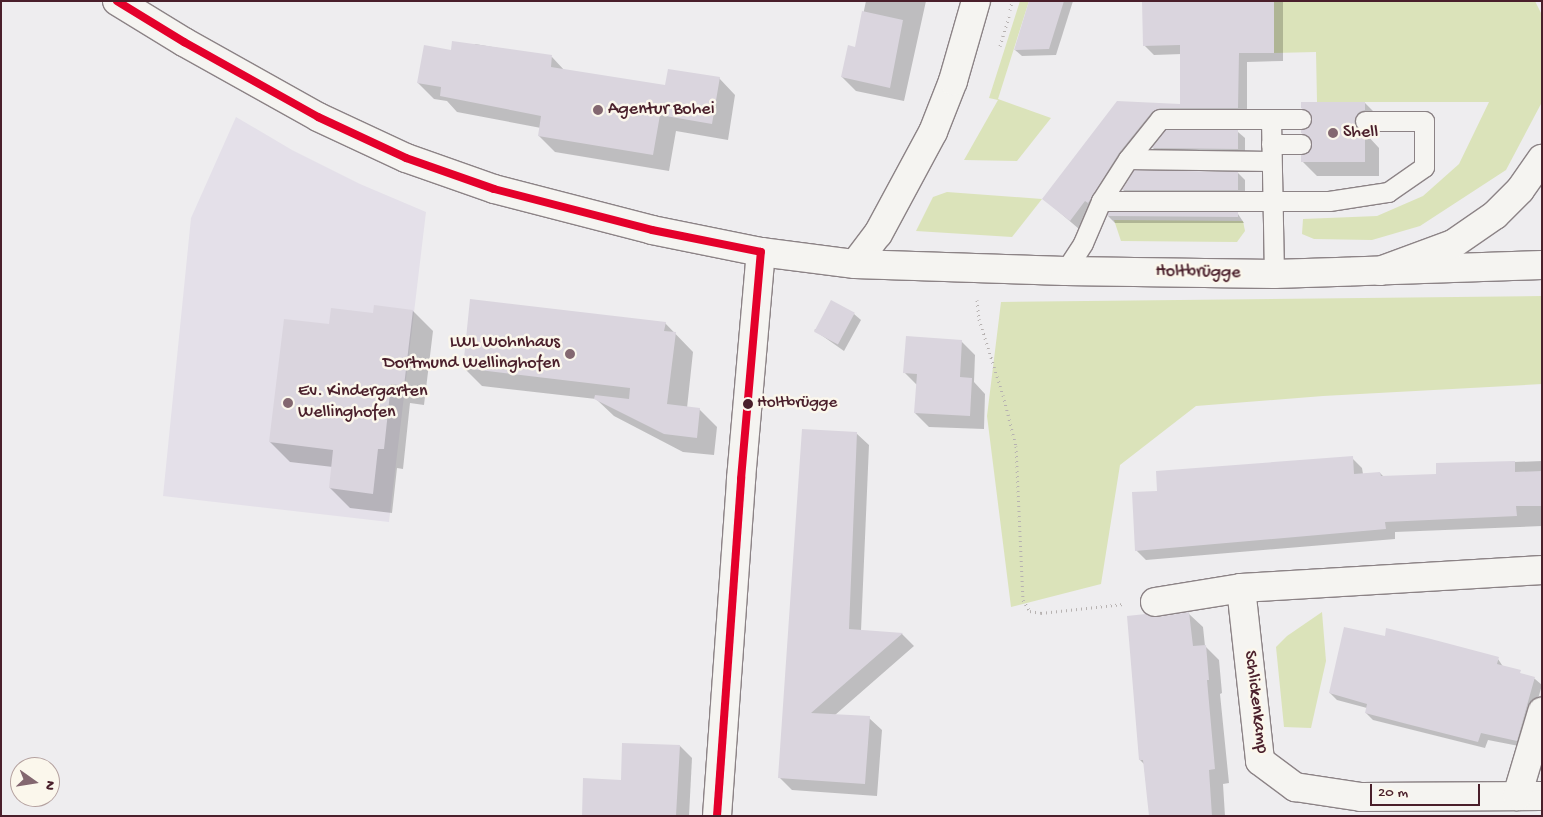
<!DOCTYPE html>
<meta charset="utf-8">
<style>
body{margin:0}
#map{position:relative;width:1543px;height:817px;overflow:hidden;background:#eeedef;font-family:"Gochi Hand",sans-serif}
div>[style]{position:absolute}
.built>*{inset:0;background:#e4e0e9}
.green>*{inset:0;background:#dbe3ba}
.shadow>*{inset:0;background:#0003}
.building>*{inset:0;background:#dad5de;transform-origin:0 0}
.path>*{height:3px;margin-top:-1.5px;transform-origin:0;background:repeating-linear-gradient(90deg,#b7b2b1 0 1px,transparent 0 5px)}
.roads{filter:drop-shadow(1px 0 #8c8386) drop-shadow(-1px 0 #8c8386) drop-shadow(0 1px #8c8386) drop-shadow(0 -1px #8c8386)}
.service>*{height:19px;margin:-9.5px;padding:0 9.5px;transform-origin:9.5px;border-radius:9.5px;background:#f5f4f1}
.minor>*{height:28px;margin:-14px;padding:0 14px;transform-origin:14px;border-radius:14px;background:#f5f4f1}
.secondary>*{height:28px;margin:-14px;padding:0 14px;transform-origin:14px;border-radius:14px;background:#f5f4f1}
.trunk>*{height:28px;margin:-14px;padding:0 14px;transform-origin:14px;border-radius:14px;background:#f5f4f1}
.bus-1>*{height:8px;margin:-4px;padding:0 4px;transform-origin:4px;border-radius:4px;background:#e4002b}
.dots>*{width:14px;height:14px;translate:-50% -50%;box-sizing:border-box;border:2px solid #fbf7ec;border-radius:50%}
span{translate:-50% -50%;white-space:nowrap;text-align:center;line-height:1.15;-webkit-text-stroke:5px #fbf7ec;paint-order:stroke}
.bus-label{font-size:17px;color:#4a1f2b}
.left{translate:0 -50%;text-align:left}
.poi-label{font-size:18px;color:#4a1f2b}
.right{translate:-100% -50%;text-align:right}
.street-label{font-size:18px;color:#4a1f2b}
.frame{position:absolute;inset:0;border:2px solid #4a1f2b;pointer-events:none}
.north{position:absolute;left:10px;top:757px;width:50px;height:50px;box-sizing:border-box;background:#fbf7ec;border:1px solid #b4a19f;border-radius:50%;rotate:103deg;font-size:14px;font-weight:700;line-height:20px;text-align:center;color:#4a1f2b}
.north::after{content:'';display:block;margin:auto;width:18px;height:22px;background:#836770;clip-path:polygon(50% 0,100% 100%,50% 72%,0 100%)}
.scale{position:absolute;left:1370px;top:784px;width:110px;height:22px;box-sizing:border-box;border:2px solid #4a1f2b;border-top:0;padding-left:6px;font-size:15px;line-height:18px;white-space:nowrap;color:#4a1f2b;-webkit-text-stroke:4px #fbf7ec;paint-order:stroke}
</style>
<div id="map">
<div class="built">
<i style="clip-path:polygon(236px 117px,292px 150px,360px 184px,426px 212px,389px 522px,163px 496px,191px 218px)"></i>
</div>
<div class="green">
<i style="clip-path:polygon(1020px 1px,1029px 1px,998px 99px,1051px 118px,1017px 161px,964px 160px,998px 100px,989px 98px)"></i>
<i style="clip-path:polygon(1274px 1px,1535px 1px,1542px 15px,1542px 102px,1506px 170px,1420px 226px,1372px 240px,1314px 239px,1302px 234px,1303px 219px,1377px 216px,1423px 196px,1459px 164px,1489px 102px,1317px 102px,1316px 52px,1274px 53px)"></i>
<i style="clip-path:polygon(947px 192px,1042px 199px,1012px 237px,916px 231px,933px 197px)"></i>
<i style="clip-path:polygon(1114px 220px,1243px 221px,1245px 231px,1237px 242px,1121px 241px)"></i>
<i style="clip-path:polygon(1542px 296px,1542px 384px,1323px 396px,1196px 406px,1120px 465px,1101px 584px,1011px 607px,987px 416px,1001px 302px)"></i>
<i style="clip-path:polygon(1322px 612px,1326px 661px,1311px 728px,1284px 727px,1276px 647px,1287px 636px)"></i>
</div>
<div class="shadow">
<i style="clip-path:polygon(866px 1px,926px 1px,904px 101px,856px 91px,842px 77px,856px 48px)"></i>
<i style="clip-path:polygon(1030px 1px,1073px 1px,1056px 55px,1022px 56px,1015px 50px)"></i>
<i style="clip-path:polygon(1143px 1px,1283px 1px,1283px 61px,1247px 62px,1247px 117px,1165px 117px,1079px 229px,1044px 199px,1118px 103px,1181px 105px,1182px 54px,1154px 55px,1144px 45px)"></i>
<i style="clip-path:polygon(475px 44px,552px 57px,565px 71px,666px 86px,719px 78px,735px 95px,728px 140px,676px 131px,669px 171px,555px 152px,539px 136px,541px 128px,457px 112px,447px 101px,434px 99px,418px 83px,452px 51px,474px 46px)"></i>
<i style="clip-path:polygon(1365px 103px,1379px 117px,1367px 135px,1379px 148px,1379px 176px,1317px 176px,1303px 162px,1313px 143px,1302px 132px,1312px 126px,1313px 118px,1303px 107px)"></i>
<i style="clip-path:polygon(1238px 132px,1245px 138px,1245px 156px,1159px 155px,1153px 148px)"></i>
<i style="clip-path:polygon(1238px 173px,1245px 180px,1245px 196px,1130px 196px,1123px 190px)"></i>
<i style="clip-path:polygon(1109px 214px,1238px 214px,1244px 223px,1115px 223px,1108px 216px)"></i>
<i style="clip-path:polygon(413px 311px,433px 331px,424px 405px,410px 403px,403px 469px,397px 468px,392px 513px,350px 508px,330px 488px,333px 467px,290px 462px,270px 442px,330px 326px,374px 315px)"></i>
<i style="clip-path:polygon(854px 314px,861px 320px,844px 351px,814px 330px)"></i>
<i style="clip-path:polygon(665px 323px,693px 352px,687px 408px,699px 409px,717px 427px,714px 455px,683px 452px,614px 416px,596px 399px,482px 386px,464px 368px)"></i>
<i style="clip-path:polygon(961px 341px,975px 355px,974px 382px,985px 394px,984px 429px,929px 427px,915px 413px,917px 385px,905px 373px)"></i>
<i style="clip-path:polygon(856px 433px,869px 445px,861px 631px,902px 634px,914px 646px,835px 715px,869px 718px,882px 730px,877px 796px,792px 790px,779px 777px)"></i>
<i style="clip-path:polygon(1352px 458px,1362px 468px,1363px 474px,1380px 473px,1384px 477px,1437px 476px,1437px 465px,1542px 461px,1542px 526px,1395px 532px,1395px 539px,1146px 560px,1136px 550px,1158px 492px)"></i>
<i style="clip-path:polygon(1189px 614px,1203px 627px,1205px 646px,1219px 660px,1222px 693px,1220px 694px,1229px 783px,1223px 784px,1225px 816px,1150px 816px,1144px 764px,1140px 760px,1157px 619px)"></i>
<i style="clip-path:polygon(1498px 659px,1504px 668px,1535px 679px,1542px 685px,1524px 747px,1488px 740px,1485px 748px,1373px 720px,1366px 713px,1367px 708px,1337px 700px,1330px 693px)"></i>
<i style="clip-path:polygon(680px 746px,692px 758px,689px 816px,583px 816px)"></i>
</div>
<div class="building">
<i style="clip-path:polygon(1029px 1px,1064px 1px,1049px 49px,1014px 50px)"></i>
<i style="clip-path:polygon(1142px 1px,1274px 1px,1274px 53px,1239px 53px,1238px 108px,1160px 108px,1152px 112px,1119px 153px,1088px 203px,1085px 201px,1070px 221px,1042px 199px,1117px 101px,1180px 104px,1180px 45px,1143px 46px)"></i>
<i style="clip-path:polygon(862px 11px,903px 20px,890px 88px,841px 77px,848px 45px,855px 47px)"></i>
<i style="clip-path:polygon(452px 41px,552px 55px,551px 67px,665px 85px,668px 69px,720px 77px,712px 124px,660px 115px,653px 155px,538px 136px,541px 116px,440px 96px,441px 87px,417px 83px,424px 45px,451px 50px)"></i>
<i style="clip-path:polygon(1301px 102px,1365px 102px,1365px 110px,1359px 112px,1354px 121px,1356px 127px,1365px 132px,1365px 162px,1301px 162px,1301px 155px,1307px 153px,1312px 144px,1310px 138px,1301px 133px,1301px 130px,1310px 125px,1312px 119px,1310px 113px,1301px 108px)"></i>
<i style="clip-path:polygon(1165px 130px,1238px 130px,1238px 149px,1151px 148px)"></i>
<i style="clip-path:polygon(1134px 170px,1238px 172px,1238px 190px,1122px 190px)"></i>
<i style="clip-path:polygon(1108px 212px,1238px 212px,1238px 217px,1107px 216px)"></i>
<i style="clip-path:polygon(470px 299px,666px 322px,664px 331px,676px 332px,667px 404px,700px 408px,697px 438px,664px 434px,594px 399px,595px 395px,629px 399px,630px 388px,463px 368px)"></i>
<i style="left:831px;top:300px;width:27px;height:36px;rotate:28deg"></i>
<i style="clip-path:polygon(374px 305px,413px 310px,404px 386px,391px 384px,384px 449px,378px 449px,373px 494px,329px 488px,333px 450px,269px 442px,284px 319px,329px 324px,331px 308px,373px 313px)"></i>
<i style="clip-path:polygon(906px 336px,962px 340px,960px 377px,972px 378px,970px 416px,914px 413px,917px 374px,903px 373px)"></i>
<i style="clip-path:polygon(802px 429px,857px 432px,849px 629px,903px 633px,811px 713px,870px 716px,865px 784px,778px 778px)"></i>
<i style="clip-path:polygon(1353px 456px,1354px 474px,1380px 472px,1381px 476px,1436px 474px,1436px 463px,1515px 461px,1515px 472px,1542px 471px,1542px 506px,1516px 506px,1517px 516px,1385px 522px,1386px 529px,1135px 551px,1132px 492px,1157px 491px,1156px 471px)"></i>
<i style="clip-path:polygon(1189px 612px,1193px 646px,1206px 645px,1209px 680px,1207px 680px,1215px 769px,1209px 770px,1212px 816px,1149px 816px,1143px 760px,1139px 760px,1127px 616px,1146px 614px,1158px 617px)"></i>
<i style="clip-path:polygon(1344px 627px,1385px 636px,1386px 628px,1431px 639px,1499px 657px,1497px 664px,1521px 670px,1520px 673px,1535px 677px,1517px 741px,1481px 733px,1478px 742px,1407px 724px,1365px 713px,1367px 704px,1329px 693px)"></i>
<i style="clip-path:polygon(622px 743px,680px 745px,676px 816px,582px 816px,583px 778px,621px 780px)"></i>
</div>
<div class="path">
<i style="left:1010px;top:10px;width:9px;rotate:-77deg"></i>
<i style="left:1000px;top:46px;width:31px;rotate:-73deg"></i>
<i style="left:977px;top:300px;width:19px;rotate:84deg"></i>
<i style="left:979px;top:319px;width:80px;rotate:72.5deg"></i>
<i style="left:1003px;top:395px;width:53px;rotate:75.7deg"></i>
<i style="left:1016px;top:446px;width:154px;rotate:87.4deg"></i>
<i style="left:1023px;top:600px;width:13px;rotate:58deg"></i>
<i style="left:1030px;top:611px;width:11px;rotate:10deg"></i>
<i style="left:1041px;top:613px;width:83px;rotate:-6.2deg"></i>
</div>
<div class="roads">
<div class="service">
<i style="left:1271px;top:119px;width:155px;rotate:88.9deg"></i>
<i style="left:1271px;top:144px;width:30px"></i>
<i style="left:1128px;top:159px;width:143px;rotate:0.8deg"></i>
<i style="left:1101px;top:201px;width:228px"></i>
<i style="left:1329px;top:201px;width:60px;rotate:-8.7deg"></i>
<i style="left:1388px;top:192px;width:44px;rotate:-34.8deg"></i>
<i style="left:1424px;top:167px;width:46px;rotate:-90deg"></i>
<i style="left:1424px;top:121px;width:59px;rotate:180deg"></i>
<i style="left:1065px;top:271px;width:33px;rotate:-57deg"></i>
<i style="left:1083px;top:243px;width:46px;rotate:-66.8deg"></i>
<i style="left:1101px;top:201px;width:50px;rotate:-57.3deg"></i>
<i style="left:1128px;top:159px;width:51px;rotate:-51.3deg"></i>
<i style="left:1160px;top:119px;width:141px"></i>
</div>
<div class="minor">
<i style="left:855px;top:264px;width:38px;rotate:-53deg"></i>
<i style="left:878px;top:234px;width:116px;rotate:-61.7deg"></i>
<i style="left:933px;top:132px;width:55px;rotate:-68.6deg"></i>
<i style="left:953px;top:81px;width:83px;rotate:-74deg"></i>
<i style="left:1241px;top:588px;width:174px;rotate:83.7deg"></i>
<i style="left:1260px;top:761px;width:44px;rotate:36.6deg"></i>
<i style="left:1295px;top:787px;width:67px;rotate:8.6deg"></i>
<i style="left:1361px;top:797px;width:181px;rotate:-0.3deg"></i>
<i style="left:1155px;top:602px;width:87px;rotate:-9.2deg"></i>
<i style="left:1241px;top:588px;width:302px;rotate:-3.4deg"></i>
<i style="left:1517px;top:796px;width:88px;rotate:-73.4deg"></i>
<i style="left:717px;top:816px;width:338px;rotate:-85.9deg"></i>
<i style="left:741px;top:479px;width:228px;rotate:-85deg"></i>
</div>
<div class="secondary">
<i style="left:117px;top:1px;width:79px;rotate:31.5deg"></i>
<i style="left:184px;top:42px;width:154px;rotate:29.2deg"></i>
<i style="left:318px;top:117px;width:97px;rotate:25deg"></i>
<i style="left:406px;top:158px;width:93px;rotate:19.4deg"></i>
<i style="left:494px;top:189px;width:163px;rotate:14.5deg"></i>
<i style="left:652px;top:230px;width:111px;rotate:11.4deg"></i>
<i style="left:761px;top:252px;width:95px;rotate:7.3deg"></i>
<i style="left:855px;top:264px;width:210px;rotate:1.9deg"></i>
<i style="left:1065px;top:271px;width:209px;rotate:0.8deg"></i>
<i style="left:1274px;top:274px;width:268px;rotate:-1.9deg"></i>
</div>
<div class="trunk">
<i style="left:1380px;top:271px;width:78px;rotate:-20.3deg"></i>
<i style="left:1453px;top:244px;width:51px;rotate:-34.6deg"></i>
<i style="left:1495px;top:215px;width:35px;rotate:-45deg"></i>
<i style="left:1520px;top:190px;width:38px;rotate:-55deg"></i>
</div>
</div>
<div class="bus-1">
<i style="left:117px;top:1px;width:79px;rotate:31.5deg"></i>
<i style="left:184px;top:42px;width:154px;rotate:29.2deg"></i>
<i style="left:318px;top:117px;width:97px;rotate:25deg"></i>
<i style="left:406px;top:158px;width:93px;rotate:19.4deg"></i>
<i style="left:494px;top:189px;width:163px;rotate:14.5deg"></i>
<i style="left:652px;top:230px;width:111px;rotate:11.4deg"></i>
<i style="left:717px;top:816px;width:338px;rotate:-85.9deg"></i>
<i style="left:741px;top:479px;width:228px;rotate:-85deg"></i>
</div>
<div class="dots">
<i style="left:598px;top:110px;background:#836770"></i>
<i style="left:1333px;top:133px;background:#836770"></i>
<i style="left:570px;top:354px;background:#836770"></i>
<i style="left:288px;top:403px;background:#836770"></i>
<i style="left:748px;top:404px;background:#4a1f2b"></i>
</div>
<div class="bus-label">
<span class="left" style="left:757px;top:404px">Holtbrügge</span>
</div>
<div class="poi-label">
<span class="left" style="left:608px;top:110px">Agentur Bohei</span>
<span class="left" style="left:1343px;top:133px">Shell</span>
<span class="right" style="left:560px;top:354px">LWL Wohnhaus<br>Dortmund Wellinghofen</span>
<span class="left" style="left:298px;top:403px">Ev. Kindergarten<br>Wellinghofen</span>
</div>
<div class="street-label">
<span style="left:1198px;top:273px;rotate:1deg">Holtbrügge</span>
<span style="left:1255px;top:702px;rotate:83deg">Schlickenkamp</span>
</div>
<div class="frame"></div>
<div class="north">N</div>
<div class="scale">20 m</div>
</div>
